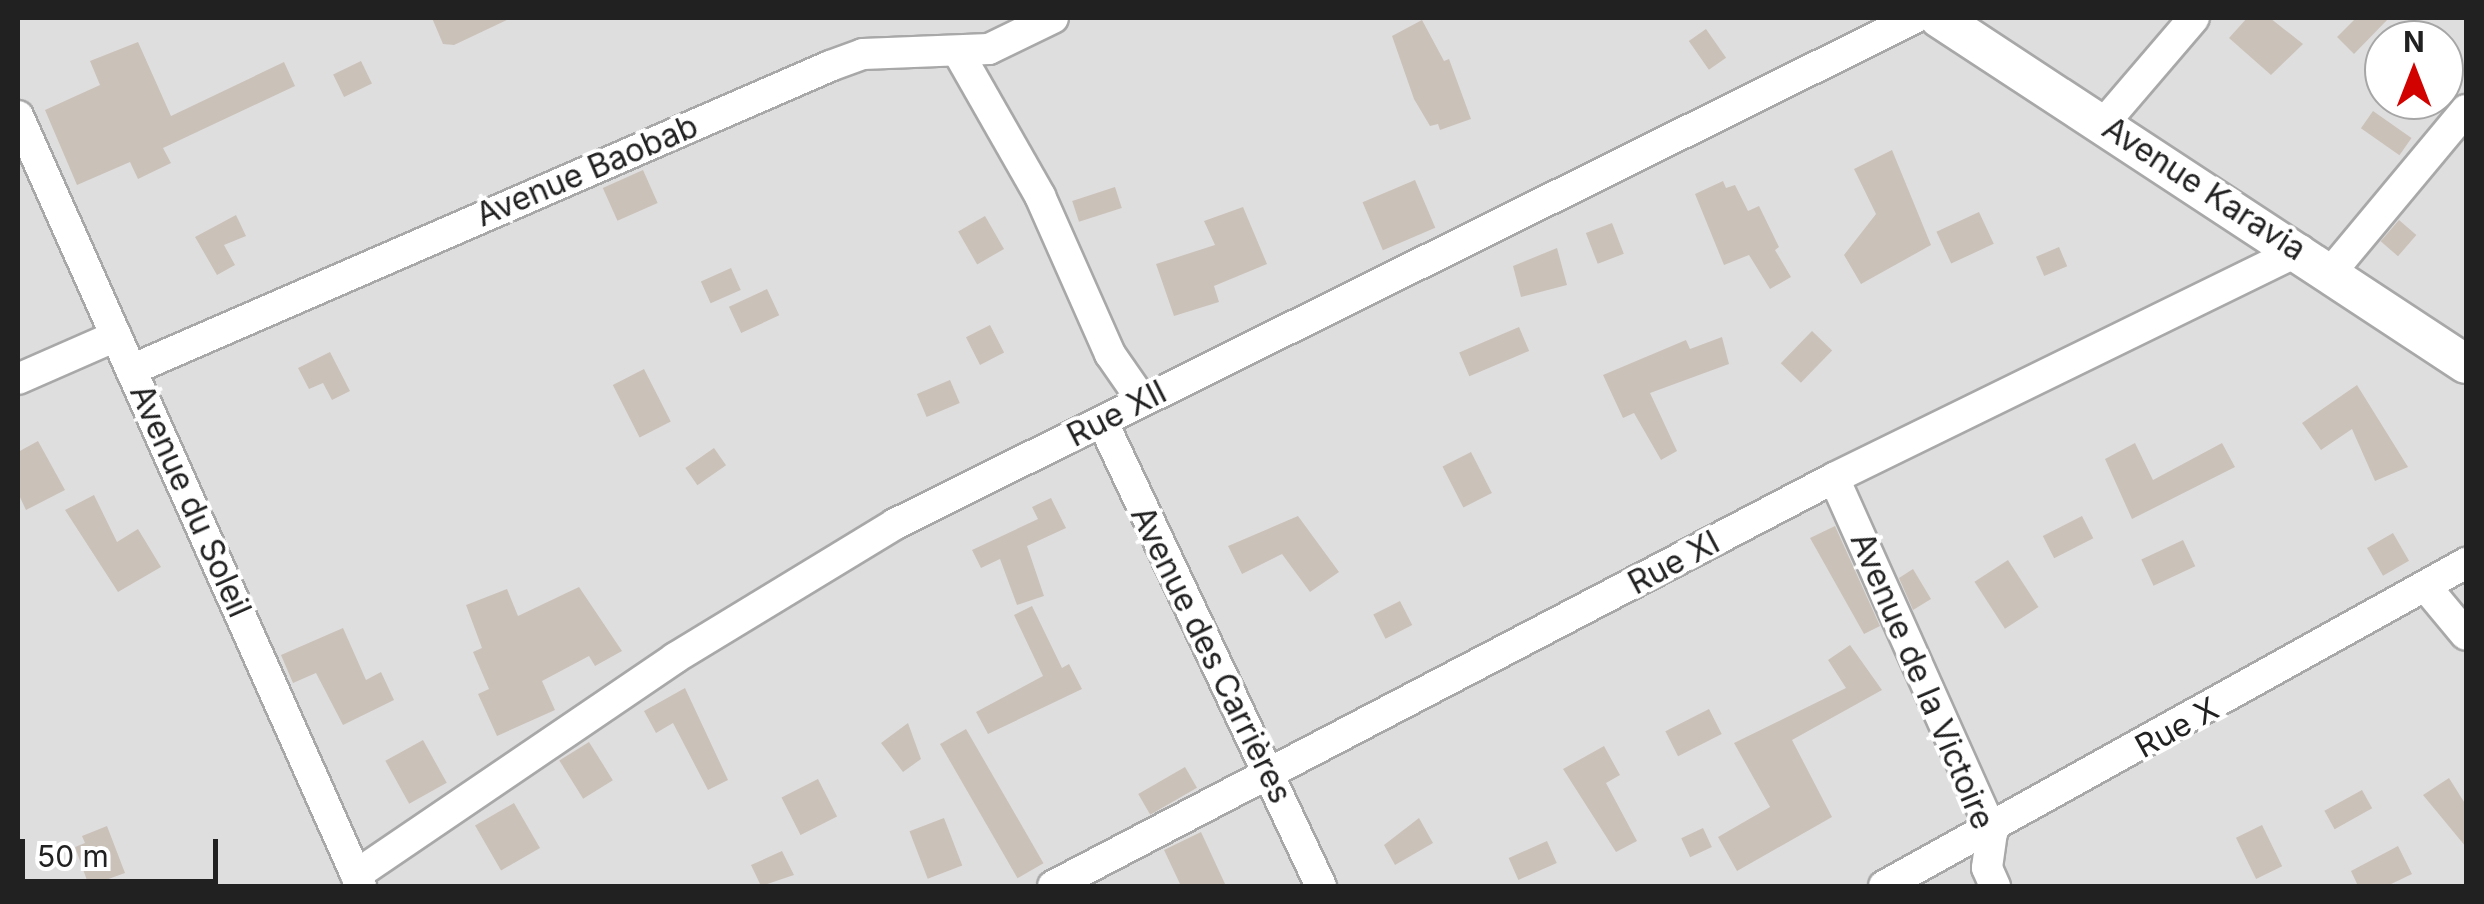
<!DOCTYPE html>
<meta charset="utf-8">
<style>
body{margin:0}
#map{position:relative;width:2484px;height:904px;overflow:hidden;background:#f2eee7;font-family:Inter,sans-serif}
div>[style]{position:absolute}
.residential>*{inset:0;background:#dfdede}
.building>*{inset:0;background:#cac1b9;transform-origin:0 0}
.roads{filter:drop-shadow(2px 0 #a8a8a8) drop-shadow(-2px 0 #a8a8a8) drop-shadow(0 2px #a8a8a8) drop-shadow(0 -2px #a8a8a8)}
.minor>*{height:30px;margin:-15px;padding:0 15px;transform-origin:15px;border-radius:15px;background:#fff}
.tertiary>*{height:38px;margin:-19px;padding:0 19px;transform-origin:19px;border-radius:19px;background:#fff}
span{translate:-50% -50%;white-space:nowrap;text-align:center;line-height:1.15;-webkit-text-stroke:8px #fff;paint-order:stroke}
.street-label{font-size:32px;color:#212121}
.frame{position:absolute;inset:0;border:20px solid #212121;pointer-events:none}
.north{position:absolute;left:2364px;top:20px;width:100px;height:100px;box-sizing:border-box;background:#fff;border:2px solid #a6a6a6;border-radius:50%;rotate:0deg;font-size:28px;font-weight:700;line-height:40px;text-align:center;color:#212121}
.north::after{content:'';display:block;margin:auto;width:35px;height:45px;background:#d10200;clip-path:polygon(50% 0,100% 100%,50% 72%,0 100%)}
.scale{position:absolute;left:20px;top:839px;width:198px;height:45px;box-sizing:border-box;border:5px solid #212121;border-top:0;padding-left:12px;font-size:30px;line-height:35px;white-space:nowrap;color:#212121;-webkit-text-stroke:8px #fff;paint-order:stroke}
</style>
<div id="map">
<div class="residential">
<i style="clip-path:polygon(evenodd,18px 18px,2466px 18px,2466px 886px,18px 886px,18px 18px,2384px 40px,2444px 40px,2444px 100px,2384px 100px,2384px 40px)"></i>
</div>
<div class="building">
<i style="clip-path:polygon(432px 18px,511px 18px,454px 45px,443px 44px)"></i>
<i style="clip-path:polygon(2247px 18px,2270px 18px,2303px 44px,2271px 75px,2229px 38px)"></i>
<i style="clip-path:polygon(2356px 18px,2389px 18px,2354px 54px,2337px 37px)"></i>
<i style="clip-path:polygon(1422px 20px,1444px 61px,1449px 59px,1471px 119px,1440px 130px,1438px 124px,1430px 126px,1414px 99px,1392px 36px)"></i>
<i style="left:1706px;top:29px;width:35px;height:21px;rotate:55deg"></i>
<i style="clip-path:polygon(138px 42px,171px 116px,284px 62px,295px 86px,163px 148px,171px 163px,138px 179px,130px 162px,77px 185px,45px 110px,100px 85px,90px 61px)"></i>
<i style="left:361px;top:61px;width:25px;height:31px;rotate:64deg"></i>
<i style="left:2373px;top:111px;width:47px;height:21px;rotate:35deg"></i>
<i style="clip-path:polygon(1892px 150px,1931px 245px,1861px 284px,1844px 255px,1876px 214px,1854px 169px)"></i>
<i style="left:643px;top:170px;width:36px;height:44px;rotate:66deg"></i>
<i style="left:1415px;top:180px;width:52px;height:57px;rotate:67deg"></i>
<i style="clip-path:polygon(1723px 181px,1726px 188px,1735px 185px,1748px 211px,1759px 206px,1779px 247px,1775px 250px,1791px 277px,1770px 289px,1749px 255px,1724px 265px,1695px 194px)"></i>
<i style="left:1115px;top:187px;width:22px;height:45px;rotate:72deg"></i>
<i style="clip-path:polygon(1243px 207px,1267px 264px,1214px 286px,1219px 302px,1174px 316px,1156px 264px,1215px 245px,1204px 221px)"></i>
<i style="left:1979px;top:212px;width:35px;height:47px;rotate:65deg"></i>
<i style="clip-path:polygon(236px 215px,246px 236px,224px 245px,235px 265px,217px 275px,195px 237px)"></i>
<i style="left:985px;top:216px;width:38px;height:31px;rotate:60deg"></i>
<i style="left:2399px;top:220px;width:23px;height:28px;rotate:41deg"></i>
<i style="left:1612px;top:223px;width:33px;height:28px;rotate:69deg"></i>
<i style="left:2059px;top:247px;width:21px;height:25px;rotate:67deg"></i>
<i style="clip-path:polygon(1557px 248px,1567px 285px,1521px 297px,1513px 266px)"></i>
<i style="left:731px;top:268px;width:24px;height:33px;rotate:66deg"></i>
<i style="left:767px;top:289px;width:29px;height:42px;rotate:65deg"></i>
<i style="left:990px;top:325px;width:31px;height:27px;rotate:63deg"></i>
<i style="left:1519px;top:327px;width:26px;height:65px;rotate:67deg"></i>
<i style="left:1812px;top:331px;width:28px;height:45px;rotate:44deg"></i>
<i style="clip-path:polygon(1722px 337px,1729px 364px,1650px 393px,1677px 451px,1661px 460px,1634px 413px,1623px 418px,1603px 375px,1686px 340px,1690px 349px)"></i>
<i style="clip-path:polygon(330px 352px,350px 391px,332px 400px,323px 383px,309px 389px,298px 368px)"></i>
<i style="left:644px;top:369px;width:59px;height:35px;rotate:63deg"></i>
<i style="left:950px;top:380px;width:25px;height:36px;rotate:67deg"></i>
<i style="clip-path:polygon(2357px 385px,2408px 467px,2375px 481px,2352px 429px,2321px 450px,2302px 423px)"></i>
<i style="clip-path:polygon(38px 441px,65px 490px,26px 510px,18px 493px,18px 452px)"></i>
<i style="clip-path:polygon(2135px 443px,2153px 480px,2222px 443px,2235px 467px,2132px 519px,2105px 459px)"></i>
<i style="left:714px;top:448px;width:21px;height:35px;rotate:55deg"></i>
<i style="left:1471px;top:452px;width:46px;height:32px;rotate:63deg"></i>
<i style="clip-path:polygon(94px 495px,117px 542px,138px 529px,161px 567px,118px 592px,65px 510px)"></i>
<i style="clip-path:polygon(1051px 498px,1066px 528px,1027px 546px,1044px 596px,1017px 605px,1000px 559px,981px 568px,972px 550px,1038px 519px,1032px 507px)"></i>
<i style="clip-path:polygon(1298px 516px,1339px 572px,1310px 592px,1282px 554px,1242px 574px,1228px 546px)"></i>
<i style="left:2082px;top:516px;width:25px;height:44px;rotate:63deg"></i>
<i style="clip-path:polygon(1835px 526px,1880px 626px,1864px 634px,1810px 538px)"></i>
<i style="left:2393px;top:533px;width:32px;height:30px;rotate:60deg"></i>
<i style="left:2183px;top:540px;width:29px;height:46px;rotate:65deg"></i>
<i style="left:2008px;top:560px;width:56px;height:40px;rotate:57deg"></i>
<i style="clip-path:polygon(1913px 569px,1931px 599px,1913px 610px,1899px 578px)"></i>
<i style="clip-path:polygon(579px 587px,622px 651px,595px 666px,589px 656px,542px 681px,555px 710px,497px 736px,478px 694px,489px 689px,473px 652px,482px 648px,466px 605px,507px 589px,518px 616px)"></i>
<i style="left:1400px;top:601px;width:27px;height:30px;rotate:63deg"></i>
<i style="clip-path:polygon(1032px 606px,1062px 668px,1069px 664px,1082px 689px,988px 734px,976px 712px,1043px 676px,1014px 615px)"></i>
<i style="clip-path:polygon(343px 628px,366px 680px,381px 672px,394px 700px,343px 725px,316px 673px,293px 683px,281px 655px)"></i>
<i style="clip-path:polygon(1850px 645px,1882px 690px,1792px 740px,1832px 817px,1737px 871px,1718px 837px,1770px 807px,1734px 743px,1846px 688px,1828px 660px)"></i>
<i style="clip-path:polygon(685px 688px,728px 780px,708px 790px,673px 723px,656px 733px,644px 711px)"></i>
<i style="left:1709px;top:709px;width:28px;height:49px;rotate:63deg"></i>
<i style="clip-path:polygon(908px 723px,921px 759px,903px 772px,881px 743px)"></i>
<i style="left:966px;top:729px;width:155px;height:30px;rotate:60deg"></i>
<i style="left:423px;top:740px;width:49px;height:43px;rotate:61deg"></i>
<i style="left:589px;top:742px;width:45px;height:35px;rotate:58deg"></i>
<i style="clip-path:polygon(1604px 746px,1620px 775px,1606px 783px,1637px 841px,1616px 852px,1563px 769px)"></i>
<i style="left:1185px;top:767px;width:24px;height:54px;rotate:60deg"></i>
<i style="clip-path:polygon(2449px 778px,2466px 805px,2466px 847px,2423px 795px)"></i>
<i style="left:818px;top:779px;width:42px;height:41px;rotate:63deg"></i>
<i style="left:2362px;top:790px;width:21px;height:43px;rotate:61deg"></i>
<i style="left:514px;top:803px;width:52px;height:45px;rotate:60deg"></i>
<i style="left:944px;top:818px;width:51px;height:37px;rotate:69deg"></i>
<i style="clip-path:polygon(1419px 818px,1433px 843px,1395px 865px,1384px 845px)"></i>
<i style="left:2262px;top:825px;width:46px;height:29px;rotate:64deg"></i>
<i style="clip-path:polygon(107px 826px,125px 873px,89px 886px,75px 847px,85px 843px,82px 836px)"></i>
<i style="left:1703px;top:828px;width:21px;height:24px;rotate:65deg"></i>
<i style="clip-path:polygon(1201px 832px,1226px 886px,1181px 886px,1164px 850px)"></i>
<i style="left:1547px;top:841px;width:24px;height:42px;rotate:66deg"></i>
<i style="clip-path:polygon(2398px 846px,2412px 874px,2387px 886px,2358px 886px,2351px 871px)"></i>
<i style="clip-path:polygon(782px 851px,794px 875px,761px 886px,751px 865px)"></i>
</div>
<div class="roads">
<div class="minor">
<i style="left:958px;top:52px;width:166px;rotate:60.3deg"></i>
<i style="left:1040px;top:196px;width:173px;rotate:66.1deg"></i>
<i style="left:1110px;top:354px;width:56px;rotate:55.2deg"></i>
<i style="left:18px;top:116px;width:843px;rotate:65.99deg"></i>
<i style="left:2104px;top:123px;width:138px;rotate:-49.4deg"></i>
<i style="left:2331px;top:272px;width:211px;rotate:-50.2deg"></i>
<i style="left:131px;top:370px;width:762px;rotate:-23.5deg"></i>
<i style="left:830px;top:66px;width:35px;rotate:-20deg"></i>
<i style="left:863px;top:54px;width:126px;rotate:-2.3deg"></i>
<i style="left:989px;top:49px;width:71px;rotate:-25.8deg"></i>
<i style="left:18px;top:379px;width:107px;rotate:-23.7deg"></i>
<i style="left:1103px;top:423px;width:512px;rotate:64.79deg"></i>
<i style="left:1834px;top:478px;width:388px;rotate:65.9deg"></i>
<i style="left:1992px;top:832px;width:36px;rotate:98deg"></i>
<i style="left:1987px;top:868px;width:20px;rotate:66deg"></i>
<i style="left:2426px;top:587px;width:62px;rotate:50.2deg"></i>
<i style="left:356px;top:875px;width:386px;rotate:-34.2deg"></i>
<i style="left:675px;top:658px;width:258px;rotate:-31.3deg"></i>
<i style="left:895px;top:524px;width:1139px;rotate:-26.39deg"></i>
<i style="left:1053px;top:886px;width:881px;rotate:-27.58deg"></i>
<i style="left:1834px;top:478px;width:519px;rotate:-26.07deg"></i>
<i style="left:1884px;top:886px;width:666px;rotate:-29.03deg"></i>
</div>
<div class="tertiary">
<i style="left:1939px;top:18px;width:630px;rotate:33.29deg"></i>
</div>
</div>
<div class="street-label">
<span style="left:587px;top:171px;rotate:-23deg">Avenue Baobab</span>
<span style="left:2204px;top:189px;rotate:33deg">Avenue Karavia</span>
<span style="left:1117px;top:414px;rotate:-27deg">Rue XII</span>
<span style="left:190px;top:501px;rotate:66deg">Avenue du Soleil</span>
<span style="left:1674px;top:563px;rotate:-28deg">Rue XI</span>
<span style="left:1211px;top:655px;rotate:64deg">Avenue des Carrières</span>
<span style="left:1922px;top:681px;rotate:67deg">Avenue de la Victoire</span>
<span style="left:2177px;top:728px;rotate:-29deg">Rue X</span>
</div>
<div class="frame"></div>
<div class="north">N</div>
<div class="scale">50 m</div>
</div>
